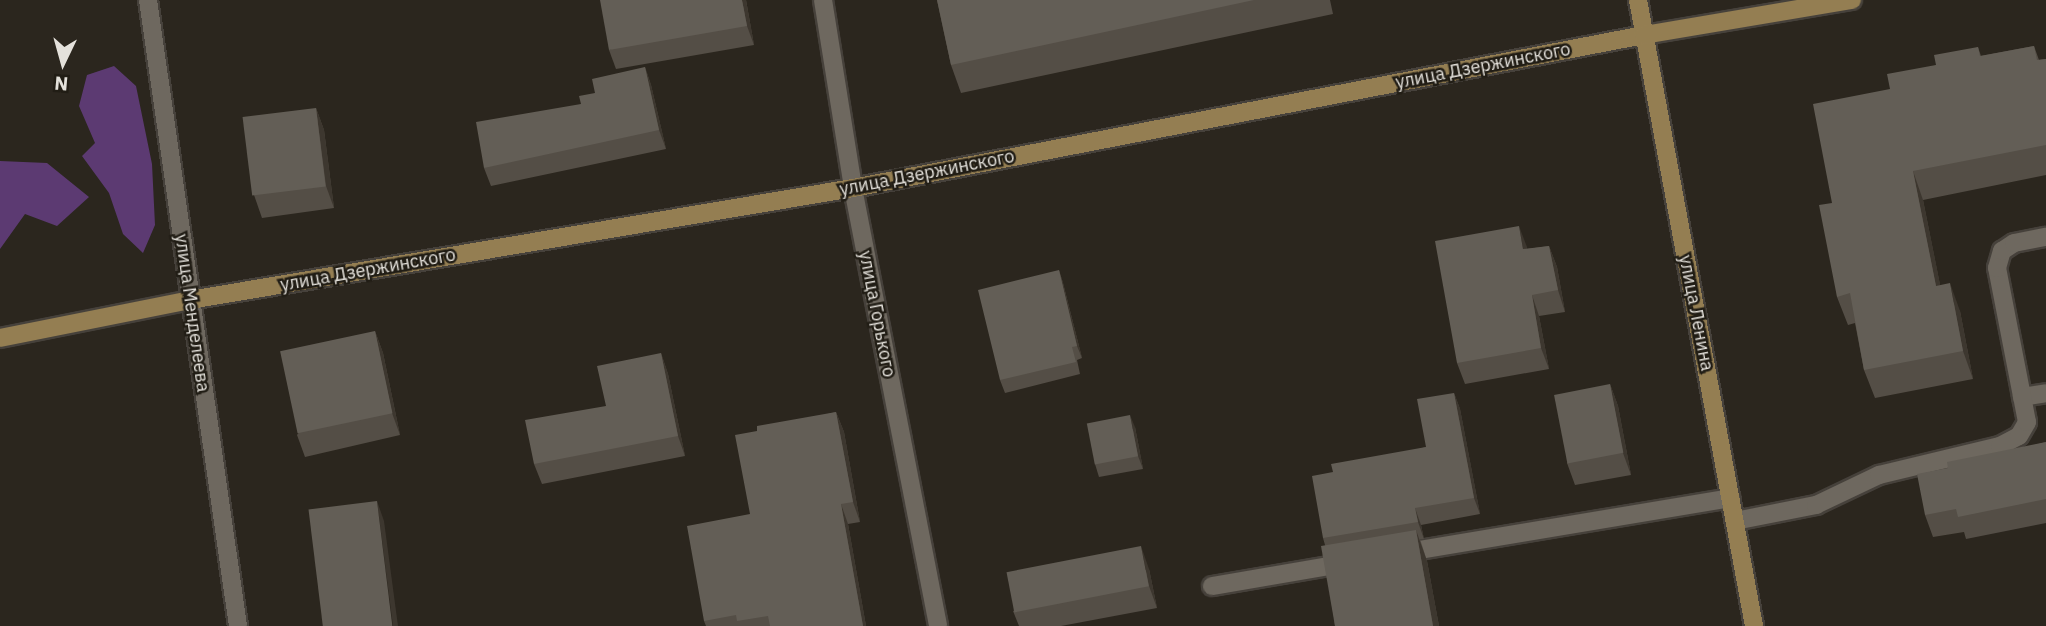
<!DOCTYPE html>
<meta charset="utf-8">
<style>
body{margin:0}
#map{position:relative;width:2046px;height:626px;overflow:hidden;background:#2b261e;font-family:"IBM Plex Sans",sans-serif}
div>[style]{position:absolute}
.green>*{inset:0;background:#5c3a72}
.roads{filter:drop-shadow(2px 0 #46413b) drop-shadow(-2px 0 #46413b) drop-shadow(0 2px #46413b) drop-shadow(0 -2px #46413b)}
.lane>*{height:18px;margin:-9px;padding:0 9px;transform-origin:9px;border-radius:9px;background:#6e685f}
.street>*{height:18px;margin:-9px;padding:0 9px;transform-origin:9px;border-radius:9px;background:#6e685f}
.secondary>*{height:18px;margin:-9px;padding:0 9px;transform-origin:9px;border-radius:9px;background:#947e52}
.wall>*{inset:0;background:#544e46}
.shaded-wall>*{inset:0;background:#3d372f}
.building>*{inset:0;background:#635e56;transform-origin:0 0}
span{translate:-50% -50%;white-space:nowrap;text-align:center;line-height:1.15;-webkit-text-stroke:5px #211d15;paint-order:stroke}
.street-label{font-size:18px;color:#e4e1db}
.north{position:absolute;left:28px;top:28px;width:70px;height:70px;-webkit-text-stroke:5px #211d15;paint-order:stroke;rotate:185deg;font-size:19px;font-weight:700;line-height:28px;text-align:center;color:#e4e1db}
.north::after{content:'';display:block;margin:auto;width:24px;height:32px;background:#e4e1db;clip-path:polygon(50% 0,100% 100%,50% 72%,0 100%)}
</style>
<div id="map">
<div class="green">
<i style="clip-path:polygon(114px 66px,136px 86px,152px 164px,155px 225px,143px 253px,123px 234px,109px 193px,82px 156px,95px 143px,79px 106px,87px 75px)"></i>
<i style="clip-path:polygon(0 161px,47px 163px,89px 197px,57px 226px,25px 214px,0 249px)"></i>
</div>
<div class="roads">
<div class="lane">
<i style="left:2022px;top:397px;width:24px;rotate:-9deg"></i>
<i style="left:1735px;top:521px;width:83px;rotate:-11.2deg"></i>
<i style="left:1816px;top:505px;width:70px;rotate:-25.5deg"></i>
<i style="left:1879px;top:475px;width:124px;rotate:-13.5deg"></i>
<i style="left:2000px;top:446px;width:21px;rotate:-28deg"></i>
<i style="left:2019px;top:436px;width:16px;rotate:-60deg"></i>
<i style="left:2027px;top:422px;width:157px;rotate:-101deg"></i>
<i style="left:1997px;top:268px;width:18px;rotate:-74deg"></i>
<i style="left:2002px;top:251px;width:14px;rotate:-34deg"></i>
<i style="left:2014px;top:243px;width:33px;rotate:-11deg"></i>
<i style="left:1402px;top:553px;width:333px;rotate:-9.5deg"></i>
<i style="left:1212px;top:586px;width:137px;rotate:-9.7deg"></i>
</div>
<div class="street">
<i style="left:148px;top:0;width:632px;rotate:81.82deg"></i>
<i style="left:823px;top:0;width:190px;rotate:80.9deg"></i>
<i style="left:853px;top:188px;width:446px;rotate:79deg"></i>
</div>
<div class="secondary">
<i style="left:1638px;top:0;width:637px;rotate:79.5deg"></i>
<i style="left:0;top:338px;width:194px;rotate:-11.3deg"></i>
<i style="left:190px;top:300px;width:672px;rotate:-9.59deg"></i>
<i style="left:853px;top:188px;width:806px;rotate:-10.95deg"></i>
<i style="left:1644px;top:35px;width:211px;rotate:-9.6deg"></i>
</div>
</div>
<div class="wall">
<i style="clip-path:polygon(746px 0,754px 45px,616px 69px,609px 50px)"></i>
<i style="clip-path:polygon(937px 0,1330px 0,1333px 14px,961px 93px,951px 65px)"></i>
<i style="clip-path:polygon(2034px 46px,2039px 60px,2046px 59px,2046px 175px,1923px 200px,1940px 285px,1960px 311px,1973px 379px,1875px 398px,1864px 370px,1855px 323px,1848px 325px,1837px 297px,1832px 203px,1890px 89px,1936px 65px,1978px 47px,1981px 56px)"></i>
<i style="clip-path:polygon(645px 67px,651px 85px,666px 149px,491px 186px,484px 168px,581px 104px,595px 93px)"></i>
<i style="clip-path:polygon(316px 108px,324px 130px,334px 208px,262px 218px,254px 195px)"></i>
<i style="clip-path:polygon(1549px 246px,1557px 267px,1565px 312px,1539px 316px,1549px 369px,1465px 384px,1457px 363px,1527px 249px)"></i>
<i style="clip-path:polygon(1059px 270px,1063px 283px,1082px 358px,1077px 360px,1080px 374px,1005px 393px,1000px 380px)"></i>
<i style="clip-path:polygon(375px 331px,383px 353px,400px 435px,305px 457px,297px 435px)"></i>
<i style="clip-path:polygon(661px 353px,668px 374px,685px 456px,542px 484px,534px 464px,606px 406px)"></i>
<i style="clip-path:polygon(1610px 384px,1618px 406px,1631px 475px,1575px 485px,1567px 463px)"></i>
<i style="clip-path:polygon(1454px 393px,1460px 409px,1480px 514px,1421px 525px,1424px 539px,1420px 539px,1427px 561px,1439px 626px,1335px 626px,1325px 545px,1323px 538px,1333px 472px,1426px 447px)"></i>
<i style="clip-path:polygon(836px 412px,844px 432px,860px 522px,848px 524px,866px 626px,706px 626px,704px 621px,750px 514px,757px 431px)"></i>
<i style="clip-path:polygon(1135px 427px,1143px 469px,1099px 477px,1095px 464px)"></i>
<i style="clip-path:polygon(2046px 442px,2046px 523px,1966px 539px,1964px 532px,1933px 537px,1925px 515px,1948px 468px)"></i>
<i style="clip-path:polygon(1149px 569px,1157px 608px,1061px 626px,1019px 626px,1013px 611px)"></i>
</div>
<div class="shaded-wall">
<i style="clip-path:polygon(742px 0,746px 0,754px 45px,747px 26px)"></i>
<i style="clip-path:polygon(645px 67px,651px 85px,666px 149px,659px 130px)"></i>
<i style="clip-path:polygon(316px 108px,324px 130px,334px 208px,326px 186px)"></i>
<i style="clip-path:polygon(1913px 171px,1923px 200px,1946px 314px,1936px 286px)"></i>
<i style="clip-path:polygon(1519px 226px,1527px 247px,1531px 271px,1523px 249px)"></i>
<i style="clip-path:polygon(1549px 246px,1557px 267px,1565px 312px,1558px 290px)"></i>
<i style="clip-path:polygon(1059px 270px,1063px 283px,1082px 358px,1077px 346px)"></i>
<i style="clip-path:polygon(1950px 283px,1960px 311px,1973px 379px,1963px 351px)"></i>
<i style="clip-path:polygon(1532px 295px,1539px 316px,1549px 369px,1541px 348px)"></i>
<i style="clip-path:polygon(375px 331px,383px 353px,400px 435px,392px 413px)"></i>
<i style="clip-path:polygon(661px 353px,668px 374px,685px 456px,678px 436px)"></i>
<i style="clip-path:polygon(1610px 384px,1618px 406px,1631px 475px,1623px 453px)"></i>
<i style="clip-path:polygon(1454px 393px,1460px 409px,1480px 514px,1474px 498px)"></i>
<i style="clip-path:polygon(836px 412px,844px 432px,860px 522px,853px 502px)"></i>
<i style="clip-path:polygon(1130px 415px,1135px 427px,1143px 469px,1138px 456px)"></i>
<i style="clip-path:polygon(377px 501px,384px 521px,398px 626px,393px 626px)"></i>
<i style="clip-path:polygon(841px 504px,848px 524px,866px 626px,863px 626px)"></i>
<i style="clip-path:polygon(1415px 508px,1421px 525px,1424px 539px,1418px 522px)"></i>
<i style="clip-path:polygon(1416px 530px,1427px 561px,1439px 626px,1433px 626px)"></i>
<i style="clip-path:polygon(1141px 546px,1149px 569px,1157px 608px,1149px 586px)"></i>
</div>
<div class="building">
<i style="clip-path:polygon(600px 0,742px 0,747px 26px,609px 50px)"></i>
<i style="clip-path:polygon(937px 0,1254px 0,951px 65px)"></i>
<i style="clip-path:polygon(2034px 46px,2037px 60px,2046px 59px,2046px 145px,1913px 171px,1936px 286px,1950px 283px,1963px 351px,1864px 370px,1850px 293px,1837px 297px,1819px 205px,1832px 203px,1813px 104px,1890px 89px,1887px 74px,1936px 65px,1934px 55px,1978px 47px,1980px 56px)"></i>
<i style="clip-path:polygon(645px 67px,659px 130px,484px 168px,476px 122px,581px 104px,579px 96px,595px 93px,592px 79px)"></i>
<i style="left:316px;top:108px;width:79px;height:74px;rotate:83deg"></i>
<i style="clip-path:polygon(1519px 226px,1523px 249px,1549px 246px,1558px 290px,1532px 295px,1541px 348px,1457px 363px,1435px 241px)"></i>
<i style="clip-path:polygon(1059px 270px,1077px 346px,1072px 347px,1076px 362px,1000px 380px,978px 290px)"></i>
<i style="left:375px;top:331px;width:84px;height:97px;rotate:78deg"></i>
<i style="clip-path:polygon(661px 353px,678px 436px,534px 464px,525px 420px,606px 406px,597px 366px)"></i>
<i style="left:1610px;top:384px;width:70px;height:57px;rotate:79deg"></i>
<i style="clip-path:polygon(1454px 393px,1474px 498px,1415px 508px,1418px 522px,1323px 538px,1312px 476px,1333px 472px,1331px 464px,1426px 447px,1417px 399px)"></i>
<i style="clip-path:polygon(836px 412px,853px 502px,841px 504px,863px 626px,770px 626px,768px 616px,737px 621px,736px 615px,704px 621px,687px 526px,750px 514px,735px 435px,757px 431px,757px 426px)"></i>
<i style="left:1130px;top:415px;width:42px;height:44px;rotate:79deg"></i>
<i style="clip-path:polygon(2046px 442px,2046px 499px,1958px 517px,1956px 509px,1925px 515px,1917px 474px,1948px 468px,1947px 462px)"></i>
<i style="left:377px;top:501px;width:126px;height:69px;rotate:83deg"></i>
<i style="clip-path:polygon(1416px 530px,1433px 626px,1335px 626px,1321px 546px)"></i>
<i style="left:1141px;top:546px;width:41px;height:137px;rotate:79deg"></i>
</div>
<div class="street-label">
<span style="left:1483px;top:66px;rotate:-11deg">улица Дзержинского</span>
<span style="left:927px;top:173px;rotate:-11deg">улица Дзержинского</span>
<span style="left:368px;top:270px;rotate:-10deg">улица Дзержинского</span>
<span style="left:192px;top:313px;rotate:82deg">улица Менделеева</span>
<span style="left:1696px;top:313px;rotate:79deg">улица Ленина</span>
<span style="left:877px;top:314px;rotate:79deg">улица Горького</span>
</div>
<div class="north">N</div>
</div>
